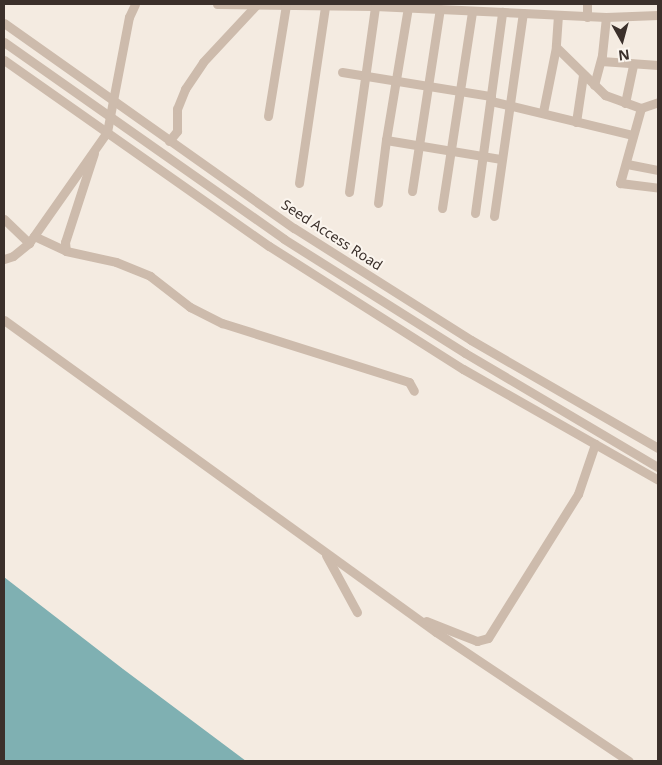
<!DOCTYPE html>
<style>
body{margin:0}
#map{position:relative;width:662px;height:765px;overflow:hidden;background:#f4ebe1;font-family:"Noto Sans",sans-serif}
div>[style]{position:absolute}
.water>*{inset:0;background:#7fb0b2}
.minor>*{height:9px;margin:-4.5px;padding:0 4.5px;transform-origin:4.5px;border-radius:4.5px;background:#cdbbac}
span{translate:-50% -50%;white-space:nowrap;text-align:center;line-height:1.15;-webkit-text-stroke:4px #fbf5ee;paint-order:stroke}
.street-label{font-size:14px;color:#3b302b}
.frame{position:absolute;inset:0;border:5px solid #3b302b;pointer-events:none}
.north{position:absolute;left:597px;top:15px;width:50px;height:50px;-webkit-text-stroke:4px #fbf5ee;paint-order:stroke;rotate:173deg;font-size:14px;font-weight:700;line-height:20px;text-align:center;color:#3b302b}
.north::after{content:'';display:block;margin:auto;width:18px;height:22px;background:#3b302b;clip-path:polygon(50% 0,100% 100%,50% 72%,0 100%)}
</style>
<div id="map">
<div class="water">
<i style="clip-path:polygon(4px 577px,123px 669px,246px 761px,4px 761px)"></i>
</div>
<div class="minor">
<i style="left:217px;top:4px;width:158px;rotate:0.7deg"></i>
<i style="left:375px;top:6px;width:231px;rotate:2.7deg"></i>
<i style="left:606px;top:17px;width:52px;rotate:-2.2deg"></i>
<i style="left:408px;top:7px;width:135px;rotate:99.4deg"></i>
<i style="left:386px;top:140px;width:117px;rotate:9.4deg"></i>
<i style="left:558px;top:15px;width:32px;rotate:94deg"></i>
<i style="left:556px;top:47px;width:69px;rotate:44.4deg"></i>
<i style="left:605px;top:95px;width:38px;rotate:20deg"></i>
<i style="left:641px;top:108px;width:18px;rotate:-19deg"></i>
<i style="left:587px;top:17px;width:13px;rotate:-90deg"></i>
<i style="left:4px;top:23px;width:355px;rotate:35.3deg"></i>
<i style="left:294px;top:228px;width:209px;rotate:32.3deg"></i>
<i style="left:471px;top:340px;width:216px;rotate:30deg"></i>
<i style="left:4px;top:42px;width:342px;rotate:35.1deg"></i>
<i style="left:284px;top:239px;width:214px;rotate:32.2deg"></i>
<i style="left:465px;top:353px;width:224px;rotate:30.6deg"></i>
<i style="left:4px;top:60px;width:324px;rotate:35.1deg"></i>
<i style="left:269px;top:246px;width:230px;rotate:32.4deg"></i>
<i style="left:463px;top:369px;width:224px;rotate:29.6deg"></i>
<i style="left:601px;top:61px;width:57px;rotate:4deg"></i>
<i style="left:342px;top:72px;width:151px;rotate:9.2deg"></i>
<i style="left:594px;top:85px;width:31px;rotate:-75deg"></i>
<i style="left:602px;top:55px;width:38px;rotate:-84deg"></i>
<i style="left:491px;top:101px;width:146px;rotate:13.5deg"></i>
<i style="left:625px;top:103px;width:40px;rotate:-78deg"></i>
<i style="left:641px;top:108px;width:78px;rotate:105.6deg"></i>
<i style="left:620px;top:183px;width:38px;rotate:7deg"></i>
<i style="left:543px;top:112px;width:66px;rotate:-78.7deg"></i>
<i style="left:268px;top:116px;width:112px;rotate:-80.8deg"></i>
<i style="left:576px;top:122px;width:48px;rotate:-81.5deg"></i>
<i style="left:169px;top:141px;width:13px;rotate:-51deg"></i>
<i style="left:177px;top:131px;width:22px;rotate:-90deg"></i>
<i style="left:177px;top:109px;width:22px;rotate:-68deg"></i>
<i style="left:185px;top:89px;width:32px;rotate:-56deg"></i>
<i style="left:203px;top:62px;width:79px;rotate:-47deg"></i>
<i style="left:94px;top:153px;width:94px;rotate:108deg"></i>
<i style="left:65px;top:242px;width:9px;rotate:84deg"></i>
<i style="left:66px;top:251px;width:51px;rotate:12.4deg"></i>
<i style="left:116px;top:262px;width:37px;rotate:22deg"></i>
<i style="left:150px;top:276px;width:51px;rotate:37.8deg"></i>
<i style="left:190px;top:307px;width:36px;rotate:27deg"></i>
<i style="left:222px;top:323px;width:196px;rotate:17.5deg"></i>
<i style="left:409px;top:382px;width:10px;rotate:61deg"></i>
<i style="left:627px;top:164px;width:32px;rotate:11deg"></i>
<i style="left:299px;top:183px;width:179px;rotate:-81.6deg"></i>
<i style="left:412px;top:191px;width:184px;rotate:-81.3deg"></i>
<i style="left:349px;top:192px;width:188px;rotate:-82deg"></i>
<i style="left:378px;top:203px;width:64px;rotate:-82.8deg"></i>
<i style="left:442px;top:208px;width:199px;rotate:-81.3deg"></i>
<i style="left:475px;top:213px;width:203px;rotate:-82.3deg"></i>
<i style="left:494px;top:216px;width:205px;rotate:-81.9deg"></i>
<i style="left:4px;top:219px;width:35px;rotate:44deg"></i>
<i style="left:34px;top:236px;width:35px;rotate:25deg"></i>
<i style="left:4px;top:259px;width:9px;rotate:-18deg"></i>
<i style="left:13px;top:256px;width:21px;rotate:-39deg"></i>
<i style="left:29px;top:243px;width:136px;rotate:-54.9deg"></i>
<i style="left:107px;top:132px;width:117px;rotate:-79.2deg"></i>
<i style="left:129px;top:17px;width:14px;rotate:-65deg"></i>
<i style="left:4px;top:320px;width:533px;rotate:35.84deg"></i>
<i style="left:436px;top:632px;width:232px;rotate:33.8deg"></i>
<i style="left:326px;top:555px;width:65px;rotate:61.5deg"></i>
<i style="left:426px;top:621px;width:55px;rotate:21.4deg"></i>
<i style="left:477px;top:641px;width:11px;rotate:-15deg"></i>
<i style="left:488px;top:638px;width:170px;rotate:-58deg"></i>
<i style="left:578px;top:494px;width:53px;rotate:-71.2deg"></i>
</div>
<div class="street-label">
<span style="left:332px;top:235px;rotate:33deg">Seed Access Road</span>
</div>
<div class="frame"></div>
<div class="north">N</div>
</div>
